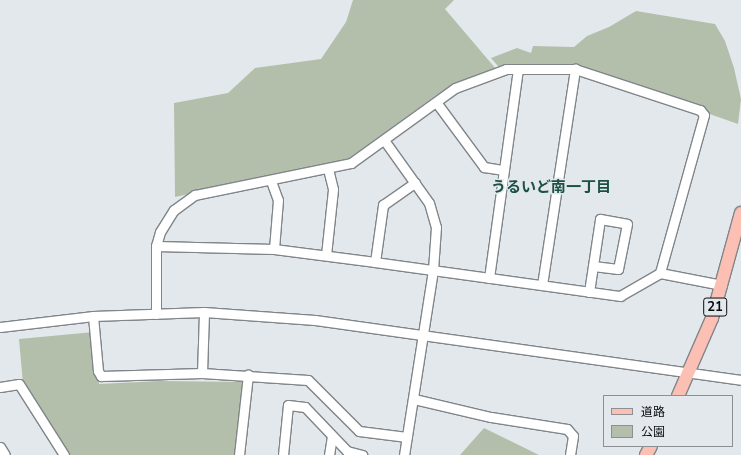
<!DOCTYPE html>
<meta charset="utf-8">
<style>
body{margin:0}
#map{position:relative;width:741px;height:455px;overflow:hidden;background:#e3e8ec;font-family:"Nunito Sans","Noto Sans JP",sans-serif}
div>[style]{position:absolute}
.green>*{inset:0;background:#b3bfab}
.roads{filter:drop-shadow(1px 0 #808589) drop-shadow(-1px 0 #808589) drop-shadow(0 1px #808589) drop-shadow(0 -1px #808589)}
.minor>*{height:9px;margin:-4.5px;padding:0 4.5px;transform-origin:4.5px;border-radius:4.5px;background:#fff}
.major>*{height:12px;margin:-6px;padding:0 6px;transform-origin:6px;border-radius:6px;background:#fcbfb4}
span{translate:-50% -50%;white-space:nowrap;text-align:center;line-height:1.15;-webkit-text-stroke:3px #e3e8ec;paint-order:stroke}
.shield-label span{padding:1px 3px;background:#e3e8ec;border:1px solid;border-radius:3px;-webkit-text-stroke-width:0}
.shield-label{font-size:13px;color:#0a0b0d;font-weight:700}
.neighbourhood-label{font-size:15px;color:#1b5044;font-weight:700}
.legend{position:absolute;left:603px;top:395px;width:130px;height:52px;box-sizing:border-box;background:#e3e8ec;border:1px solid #8c9093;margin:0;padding:5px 7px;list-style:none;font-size:12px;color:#0a0b0d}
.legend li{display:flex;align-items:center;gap:8px;height:20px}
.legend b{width:20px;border:1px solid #8c9093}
</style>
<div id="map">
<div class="green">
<i style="clip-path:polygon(353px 0,454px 0,445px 9px,496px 69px,455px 84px,435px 96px,348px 159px,175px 197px,174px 103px,228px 93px,255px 68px,321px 59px,346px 22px)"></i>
<i style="clip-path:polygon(636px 11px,715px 24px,725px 41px,734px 68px,741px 99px,738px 124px,593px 73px,503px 72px,491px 58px,517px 48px,531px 53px,533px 46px,574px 47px,587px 36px,609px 27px)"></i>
<i style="clip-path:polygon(94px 332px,99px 384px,160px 381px,243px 382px,238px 455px,68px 455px,23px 384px,19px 339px)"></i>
<i style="clip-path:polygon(484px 428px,539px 455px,460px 455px)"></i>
</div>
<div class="roads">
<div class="minor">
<i style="left:436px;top:102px;width:81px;rotate:53.6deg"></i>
<i style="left:484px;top:167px;width:20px;rotate:9deg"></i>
<i style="left:384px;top:140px;width:77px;rotate:54.5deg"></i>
<i style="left:429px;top:203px;width:25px;rotate:74deg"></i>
<i style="left:436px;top:227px;width:43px;rotate:94deg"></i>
<i style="left:433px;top:270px;width:187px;rotate:98.9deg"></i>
<i style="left:271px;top:181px;width:20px;rotate:70deg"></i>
<i style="left:278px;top:200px;width:49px;rotate:94.7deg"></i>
<i style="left:156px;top:246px;width:118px;rotate:1.5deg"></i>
<i style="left:274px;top:249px;width:102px;rotate:7.3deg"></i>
<i style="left:375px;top:262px;width:58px;rotate:-82deg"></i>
<i style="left:383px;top:205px;width:39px;rotate:-35deg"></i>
<i style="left:326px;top:255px;width:66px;rotate:-83.9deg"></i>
<i style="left:333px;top:189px;width:21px;rotate:-104deg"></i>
<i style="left:660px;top:273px;width:63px;rotate:11deg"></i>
<i style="left:489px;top:278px;width:210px;rotate:-82.1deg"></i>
<i style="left:542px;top:285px;width:219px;rotate:-81.3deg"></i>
<i style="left:589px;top:292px;width:74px;rotate:-81.4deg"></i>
<i style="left:600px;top:219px;width:27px;rotate:10deg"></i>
<i style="left:627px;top:224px;width:46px;rotate:101.3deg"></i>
<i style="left:618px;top:269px;width:25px;rotate:-173deg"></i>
<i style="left:156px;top:314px;width:68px;rotate:-90deg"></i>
<i style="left:156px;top:246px;width:15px;rotate:-74deg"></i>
<i style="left:160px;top:232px;width:26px;rotate:-58deg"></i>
<i style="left:174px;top:210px;width:26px;rotate:-36deg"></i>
<i style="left:195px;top:195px;width:159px;rotate:-11.6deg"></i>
<i style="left:351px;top:163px;width:128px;rotate:-35.8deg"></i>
<i style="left:455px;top:88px;width:54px;rotate:-20.4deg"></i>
<i style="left:506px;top:69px;width:69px"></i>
<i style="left:575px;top:69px;width:132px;rotate:18.2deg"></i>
<i style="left:700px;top:110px;width:6px;rotate:51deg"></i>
<i style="left:704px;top:115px;width:164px;rotate:105.6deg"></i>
<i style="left:660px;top:273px;width:46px;rotate:150.1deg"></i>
<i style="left:620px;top:296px;width:247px;rotate:-172.1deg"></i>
<i style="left:93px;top:316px;width:55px;rotate:84.8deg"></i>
<i style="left:98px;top:371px;width:6px;rotate:59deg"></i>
<i style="left:101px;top:376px;width:101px;rotate:-1.7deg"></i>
<i style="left:202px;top:373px;width:106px;rotate:3.8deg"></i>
<i style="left:308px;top:380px;width:72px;rotate:45deg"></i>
<i style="left:359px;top:431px;width:48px;rotate:7.1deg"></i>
<i style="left:0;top:327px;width:94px;rotate:-6.7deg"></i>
<i style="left:93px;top:316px;width:111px;rotate:-2.1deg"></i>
<i style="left:204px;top:312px;width:111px;rotate:4.1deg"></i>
<i style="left:315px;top:320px;width:430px;rotate:8deg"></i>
<i style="left:202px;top:373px;width:61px;rotate:-88.1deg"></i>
<i style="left:0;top:387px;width:19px;rotate:-9deg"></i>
<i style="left:19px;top:384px;width:84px;rotate:57.6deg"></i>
<i style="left:414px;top:399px;width:79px;rotate:13.2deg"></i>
<i style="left:491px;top:417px;width:77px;rotate:9deg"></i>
<i style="left:567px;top:429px;width:9px;rotate:49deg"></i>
<i style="left:573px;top:436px;width:19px;rotate:99deg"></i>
<i style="left:0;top:447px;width:9px;rotate:58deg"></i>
<i style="left:239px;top:455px;width:81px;rotate:-83.6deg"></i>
<i style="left:283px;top:455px;width:50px;rotate:-84.3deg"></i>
<i style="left:288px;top:405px;width:17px;rotate:7deg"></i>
<i style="left:305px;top:407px;width:61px;rotate:46.3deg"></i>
<i style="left:347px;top:451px;width:16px;rotate:15deg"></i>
<i style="left:329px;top:455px;width:18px;rotate:-81deg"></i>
</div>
<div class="major">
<i style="left:678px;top:396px;width:85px;rotate:-66.4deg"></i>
<i style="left:712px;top:318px;width:109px;rotate:-74.6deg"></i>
<i style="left:646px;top:455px;width:10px;rotate:-61deg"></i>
</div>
</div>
<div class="shield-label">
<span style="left:715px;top:307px">21</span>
</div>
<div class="neighbourhood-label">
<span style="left:551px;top:188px">うるいど南一丁目</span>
</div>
<ul class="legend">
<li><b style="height:5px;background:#fcbfb4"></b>道路</li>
<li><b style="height:11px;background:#b3bfab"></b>公園</li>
</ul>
</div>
